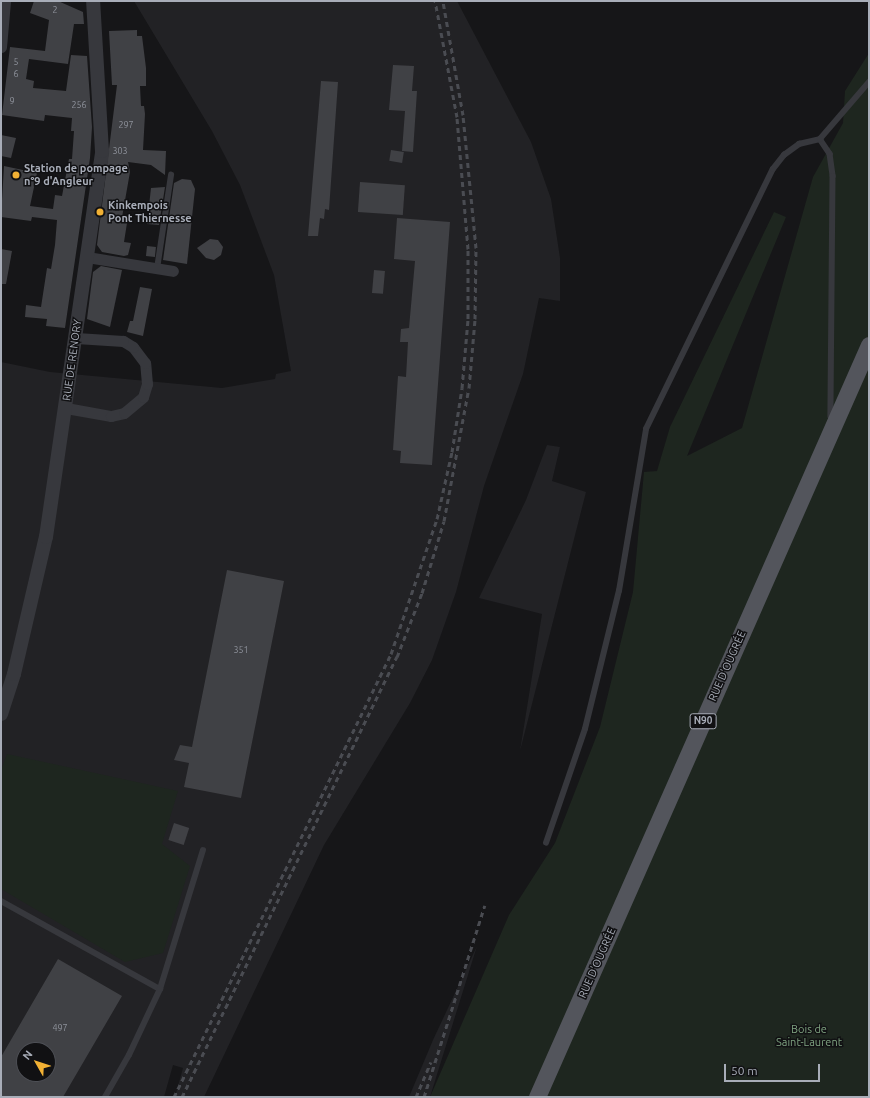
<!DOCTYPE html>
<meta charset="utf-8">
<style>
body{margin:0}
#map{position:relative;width:870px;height:1098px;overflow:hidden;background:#161618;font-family:Ubuntu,sans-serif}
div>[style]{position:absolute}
.built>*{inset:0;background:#222225}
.green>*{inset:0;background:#1e261f}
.building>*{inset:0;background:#404145;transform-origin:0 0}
.service>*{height:5.5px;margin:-2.75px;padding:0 2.75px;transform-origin:2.75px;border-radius:2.75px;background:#37383d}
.minor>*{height:11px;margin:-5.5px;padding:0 5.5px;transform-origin:5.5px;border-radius:5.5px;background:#37383d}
.tertiary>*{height:14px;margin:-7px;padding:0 7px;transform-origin:7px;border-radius:7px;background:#37383d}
.primary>*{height:17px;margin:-8.5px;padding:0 8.5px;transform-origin:8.5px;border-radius:8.5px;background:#53555c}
.rail>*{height:3px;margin-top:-1.5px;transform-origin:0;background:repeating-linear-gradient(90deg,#4a4c52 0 5px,transparent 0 9px)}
.dots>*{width:11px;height:11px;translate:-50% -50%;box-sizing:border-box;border:2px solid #111113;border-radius:50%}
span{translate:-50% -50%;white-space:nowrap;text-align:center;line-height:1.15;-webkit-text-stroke:3px #111113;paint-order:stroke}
.number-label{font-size:9px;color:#8e929b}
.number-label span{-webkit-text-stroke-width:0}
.shield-label span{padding:1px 3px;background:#111113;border:1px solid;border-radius:3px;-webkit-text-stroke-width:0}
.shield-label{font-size:10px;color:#a8adb8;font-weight:700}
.poi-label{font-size:11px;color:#a8adb8;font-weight:700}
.left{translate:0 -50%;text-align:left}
.street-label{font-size:11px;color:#a8adb8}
.park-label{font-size:11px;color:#7fa381}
.frame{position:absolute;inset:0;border:2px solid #a8adb8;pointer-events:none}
.north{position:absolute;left:16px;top:1042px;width:40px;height:40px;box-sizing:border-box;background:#111113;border:1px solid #4d4f55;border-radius:50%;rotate:309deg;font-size:11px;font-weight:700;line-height:16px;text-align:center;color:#a8adb8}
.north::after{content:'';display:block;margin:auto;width:14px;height:18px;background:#f2b134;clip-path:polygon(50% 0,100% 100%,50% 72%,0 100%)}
.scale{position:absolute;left:724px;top:1064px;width:96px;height:18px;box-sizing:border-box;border:2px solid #a8adb8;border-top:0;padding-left:5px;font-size:12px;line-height:14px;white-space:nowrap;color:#a8adb8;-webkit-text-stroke:3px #111113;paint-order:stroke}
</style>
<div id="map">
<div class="built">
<i style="clip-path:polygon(evenodd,134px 1px,457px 1px,531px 142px,551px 199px,560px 258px,560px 301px,539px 298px,523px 374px,484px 486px,456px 592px,432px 660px,410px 703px,324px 845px,204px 1097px,175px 1097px,183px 1068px,173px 1065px,164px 1097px,1px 1097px,1px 362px,50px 372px,222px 388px,275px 379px,276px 374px,291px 371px,274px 275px,240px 185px,212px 131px,134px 1px,24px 1050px,48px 1050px,48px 1074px,24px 1074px,24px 1050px)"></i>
<i style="clip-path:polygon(547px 445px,560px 447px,552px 481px,586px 492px,520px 751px,542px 614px,479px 598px,526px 500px)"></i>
<i style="clip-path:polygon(477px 946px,430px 1097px,409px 1097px,433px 1040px)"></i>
</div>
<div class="green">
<i style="clip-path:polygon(869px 53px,869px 1097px,430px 1097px,509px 915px,555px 843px,600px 727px,633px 592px,644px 472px,657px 471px,670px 427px,774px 212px,786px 217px,687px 456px,742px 428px,813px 177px,843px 123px,845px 91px)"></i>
<i style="clip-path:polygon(7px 754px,178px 791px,162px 844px,190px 866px,163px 953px,125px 962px,1px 889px,1px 770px)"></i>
</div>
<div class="building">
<i style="clip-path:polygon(34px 1px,58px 1px,83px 12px,84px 24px,74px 24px,68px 64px,29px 59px,26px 79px,34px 81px,33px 88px,66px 91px,71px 55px,87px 56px,92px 127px,90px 158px,65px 328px,46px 326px,47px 319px,25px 317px,26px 305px,41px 307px,47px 268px,51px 269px,55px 245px,57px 220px,32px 217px,31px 221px,1px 217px,4px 166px,37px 173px,30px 206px,53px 209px,55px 195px,62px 196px,69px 159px,72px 159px,74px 131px,71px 131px,72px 118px,45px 115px,44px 121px,2px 115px,10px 47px,45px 51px,49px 20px,30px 13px)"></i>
<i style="clip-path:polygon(137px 30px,137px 36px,142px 36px,146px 68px,146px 86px,140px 86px,141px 106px,144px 106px,145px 114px,143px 150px,166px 151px,165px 175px,151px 165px,128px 162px,130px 172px,121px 223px,127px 223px,124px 242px,131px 243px,128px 255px,124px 256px,102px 252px,97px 245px,117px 85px,112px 85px,109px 31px)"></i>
<i style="clip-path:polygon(393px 65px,414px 66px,412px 91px,417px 91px,413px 152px,402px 151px,405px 111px,389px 110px)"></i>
<i style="clip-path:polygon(321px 81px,338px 82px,329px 210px,325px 209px,324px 219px,320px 218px,318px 236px,308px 236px)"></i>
<i style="clip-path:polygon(1px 135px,16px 138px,11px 158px,1px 156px)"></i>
<i style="left:391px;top:150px;width:13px;height:11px;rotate:9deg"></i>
<i style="clip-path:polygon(182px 179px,191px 180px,195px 189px,187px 264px,163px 260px,174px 183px)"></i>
<i style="left:360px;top:182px;width:45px;height:30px;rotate:4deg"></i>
<i style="clip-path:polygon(165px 187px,159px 225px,147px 224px,151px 188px)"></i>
<i style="clip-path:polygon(397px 218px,450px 222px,432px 465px,400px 463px,401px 451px,393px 450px,398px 376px,406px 377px,408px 342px,400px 342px,401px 329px,409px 328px,415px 261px,394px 259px)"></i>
<i style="clip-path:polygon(210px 239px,218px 240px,223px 247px,221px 255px,214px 260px,206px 258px,197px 248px)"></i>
<i style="left:147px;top:246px;width:9px;height:10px;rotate:6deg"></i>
<i style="clip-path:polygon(1px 249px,12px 251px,6px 284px,1px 284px)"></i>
<i style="clip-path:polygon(101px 266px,122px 270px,110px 327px,87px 319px,93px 272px)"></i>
<i style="left:374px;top:270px;width:11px;height:23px;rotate:5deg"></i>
<i style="clip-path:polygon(140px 287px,152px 289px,143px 336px,127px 332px,130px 321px,133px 321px)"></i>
<i style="clip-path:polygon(227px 570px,284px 581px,241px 798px,184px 787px,189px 763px,174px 760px,180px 745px,192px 747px)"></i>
<i style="left:174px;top:823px;width:16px;height:18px;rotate:18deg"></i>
<i style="clip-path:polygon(evenodd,58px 959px,122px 996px,63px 1097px,1px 1097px,1px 1057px,58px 959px,24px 1050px,48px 1050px,48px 1074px,24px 1074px,24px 1050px)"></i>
</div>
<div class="service">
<i style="left:820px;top:139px;width:18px;rotate:56deg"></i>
<i style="left:830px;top:154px;width:22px;rotate:82deg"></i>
<i style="left:833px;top:176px;width:240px;rotate:90.5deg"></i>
<i style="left:157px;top:269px;width:95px;rotate:-81.5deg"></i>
<i style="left:546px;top:843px;width:120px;rotate:-71.1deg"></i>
<i style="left:585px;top:729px;width:142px;rotate:-76.2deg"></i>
<i style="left:619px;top:591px;width:164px;rotate:-80.5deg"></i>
<i style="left:646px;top:429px;width:289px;rotate:-64deg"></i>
<i style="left:773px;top:169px;width:18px;rotate:-52deg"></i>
<i style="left:784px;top:155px;width:19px;rotate:-36deg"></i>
<i style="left:799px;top:144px;width:22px;rotate:-13deg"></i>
<i style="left:820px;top:139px;width:75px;rotate:-49.3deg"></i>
<i style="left:1px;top:901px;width:182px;rotate:29deg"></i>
<i style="left:105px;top:1097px;width:48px;rotate:-60.3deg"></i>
<i style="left:129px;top:1055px;width:73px;rotate:-64.8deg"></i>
<i style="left:160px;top:989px;width:145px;rotate:-72.8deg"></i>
</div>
<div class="minor">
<i style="left:1px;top:47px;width:46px;rotate:-85deg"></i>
<i style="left:87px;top:257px;width:87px;rotate:9.2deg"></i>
<i style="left:66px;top:408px;width:46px;rotate:10.1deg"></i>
<i style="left:111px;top:416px;width:13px;rotate:-13deg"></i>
<i style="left:124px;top:413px;width:25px;rotate:-40deg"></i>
<i style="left:143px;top:397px;width:14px;rotate:-73deg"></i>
<i style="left:147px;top:384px;width:21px;rotate:-95deg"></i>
<i style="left:145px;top:363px;width:20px;rotate:-127deg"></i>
<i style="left:133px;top:347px;width:12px;rotate:-149deg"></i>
<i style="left:123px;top:341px;width:47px;rotate:-176.3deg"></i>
</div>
<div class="tertiary">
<i style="left:1px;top:714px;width:42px;rotate:-72deg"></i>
<i style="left:14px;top:674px;width:141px;rotate:-76.9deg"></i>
<i style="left:46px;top:537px;width:390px;rotate:-81.7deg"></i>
<i style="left:102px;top:151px;width:150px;rotate:-93.4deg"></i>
</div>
<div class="primary">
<i style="left:537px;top:1097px;width:822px;rotate:-66.18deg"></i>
</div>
<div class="rail">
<i style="left:174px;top:1097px;width:493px;rotate:-63.9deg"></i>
<i style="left:391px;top:654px;width:143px;rotate:-71.2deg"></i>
<i style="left:437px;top:519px;width:69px;rotate:-77.4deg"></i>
<i style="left:452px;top:452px;width:65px;rotate:-81.1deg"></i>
<i style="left:462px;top:388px;width:69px;rotate:-85deg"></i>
<i style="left:468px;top:319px;width:70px;rotate:-90deg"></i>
<i style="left:468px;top:249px;width:132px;rotate:-94.8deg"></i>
<i style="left:457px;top:117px;width:118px;rotate:-100.7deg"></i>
<i style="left:182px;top:1097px;width:490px;rotate:-64deg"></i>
<i style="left:397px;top:657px;width:69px;rotate:-68.7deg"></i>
<i style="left:422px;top:593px;width:75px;rotate:-73deg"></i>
<i style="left:444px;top:521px;width:135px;rotate:-79.4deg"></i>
<i style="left:469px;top:388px;width:69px;rotate:-85deg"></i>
<i style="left:475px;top:319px;width:71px;rotate:-89.2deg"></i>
<i style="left:476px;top:248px;width:134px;rotate:-95.6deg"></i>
<i style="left:463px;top:115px;width:116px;rotate:-100deg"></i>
<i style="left:416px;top:1097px;width:38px;rotate:-67deg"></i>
<i style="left:424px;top:1097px;width:201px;rotate:-72.4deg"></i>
</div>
<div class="dots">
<i style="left:16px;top:175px;background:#f2b134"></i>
<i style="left:100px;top:212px;background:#f2b134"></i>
</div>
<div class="number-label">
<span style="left:55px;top:10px">2</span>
<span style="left:16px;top:62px">5</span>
<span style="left:16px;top:74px">6</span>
<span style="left:12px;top:101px">9</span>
<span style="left:79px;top:105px">256</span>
<span style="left:126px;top:125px">297</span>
<span style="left:120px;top:151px">303</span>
<span style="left:241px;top:650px">351</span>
<span style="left:60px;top:1028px">497</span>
</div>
<div class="shield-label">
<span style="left:703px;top:721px">N90</span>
</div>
<div class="poi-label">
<span class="left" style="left:24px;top:175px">Station de pompage<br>n°9 d'Angleur</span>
<span class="left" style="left:108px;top:212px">Kinkempois<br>Pont Thiernesse</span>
</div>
<div class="street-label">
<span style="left:72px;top:360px;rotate:-82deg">RUE DE RENORY</span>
<span style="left:727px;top:666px;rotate:-66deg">RUE D'OUGRÉE</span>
<span style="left:597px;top:963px;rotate:-66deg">RUE D'OUGRÉE</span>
</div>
<div class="park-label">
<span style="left:809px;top:1036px">Bois de<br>Saint-Laurent</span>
</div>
<div class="frame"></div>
<div class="north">N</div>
<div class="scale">50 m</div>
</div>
